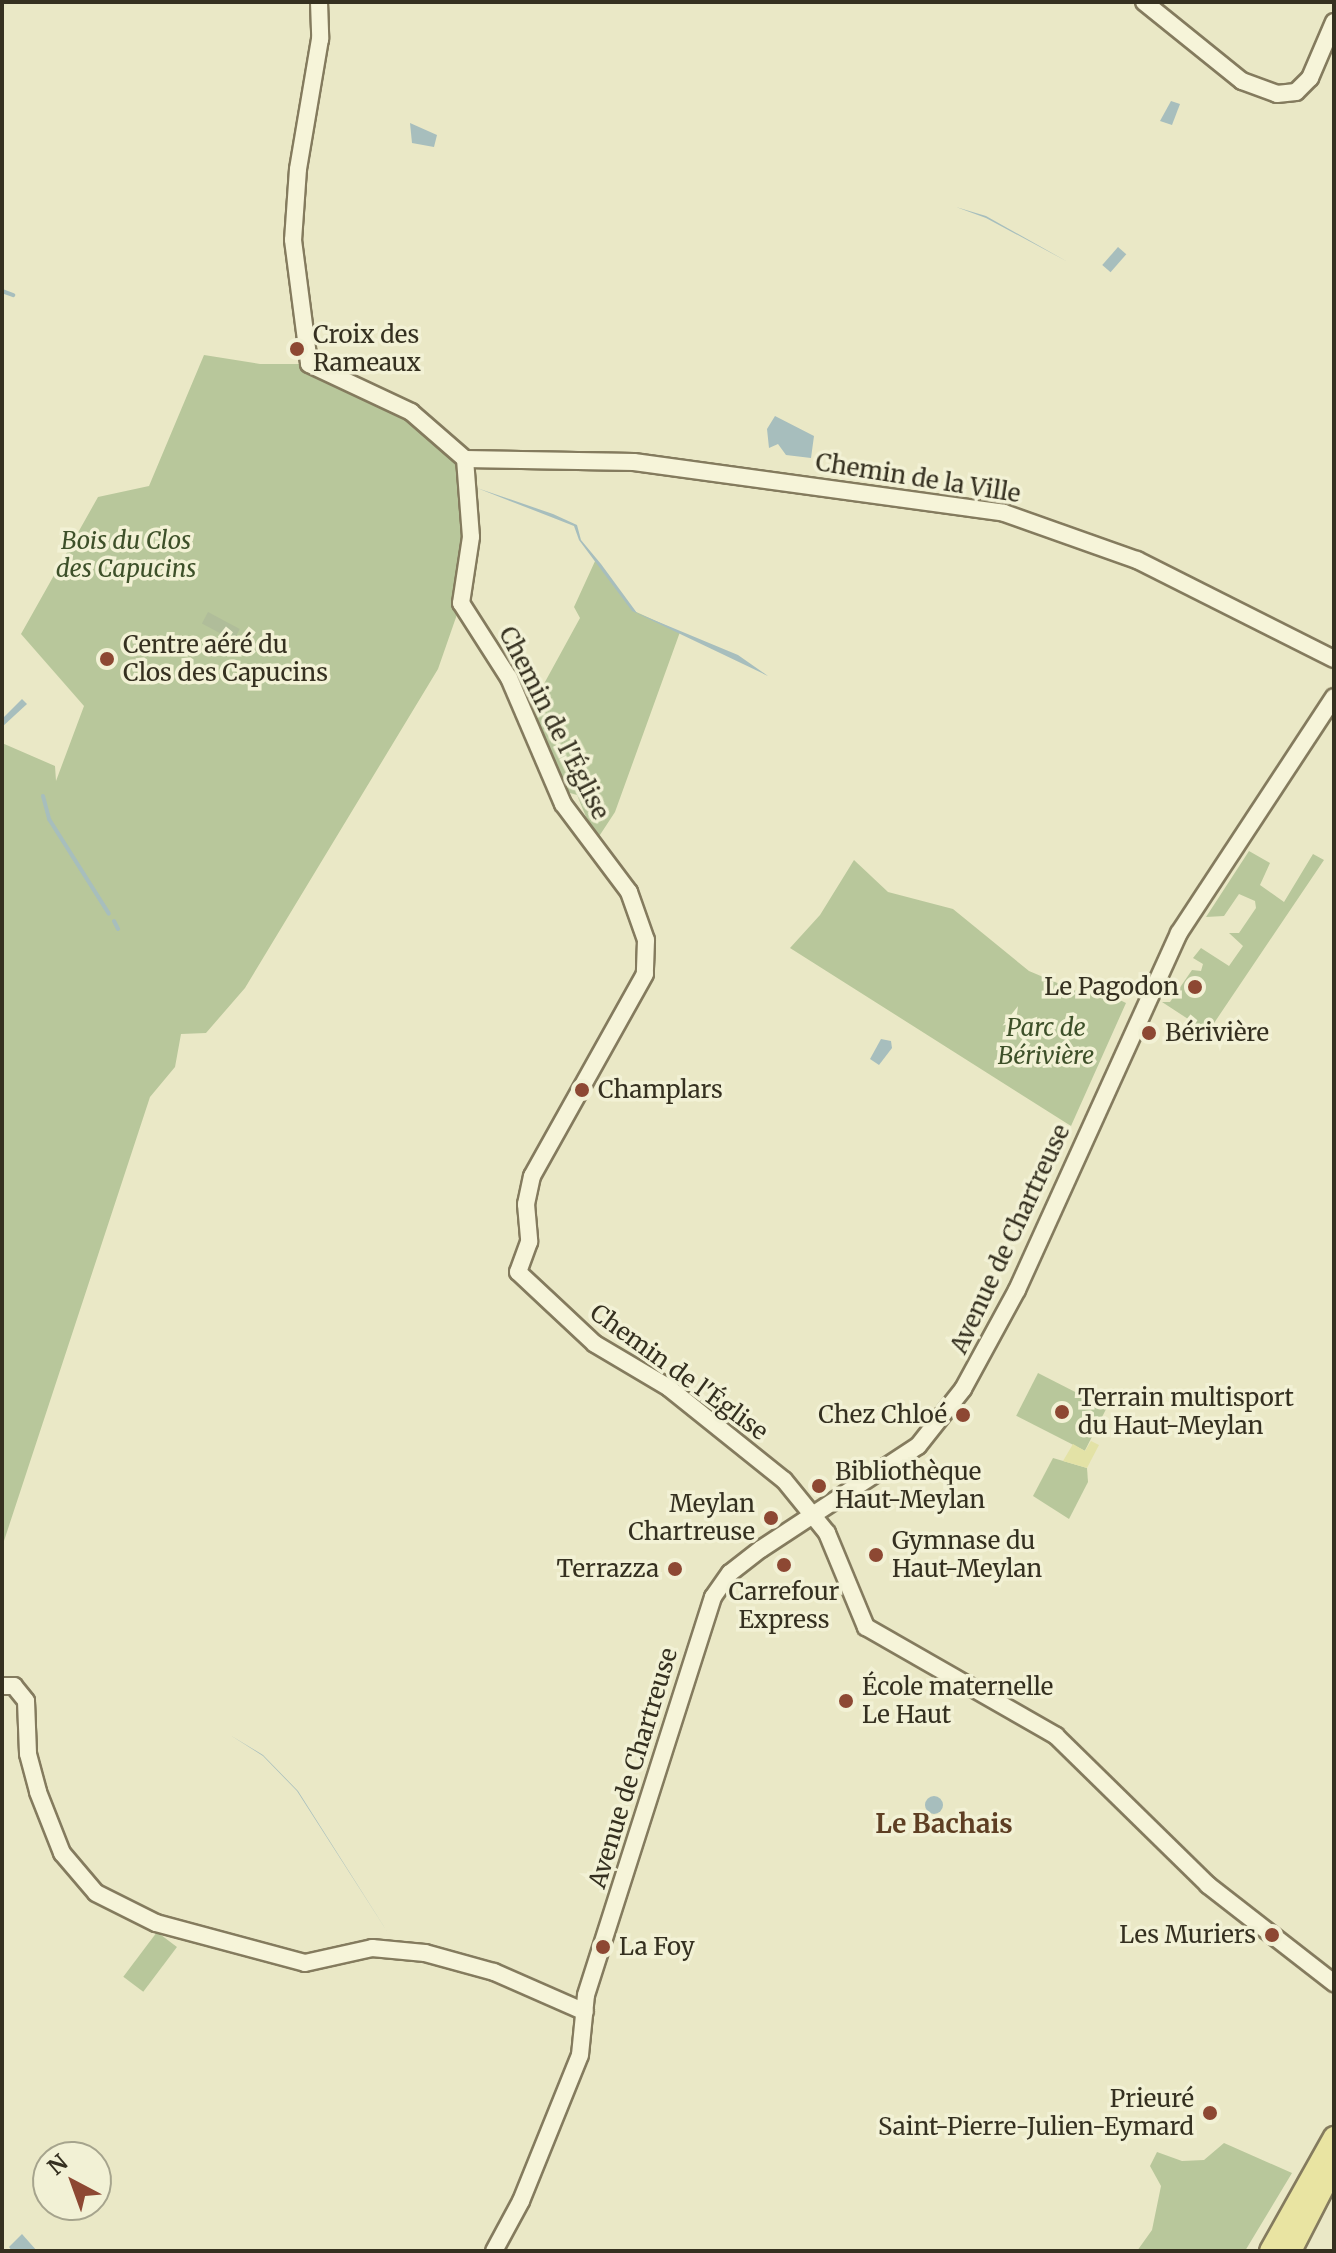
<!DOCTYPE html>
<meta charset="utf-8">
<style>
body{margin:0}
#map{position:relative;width:1336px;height:2253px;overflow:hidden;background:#eae8c6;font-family:Merriweather,serif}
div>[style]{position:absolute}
.green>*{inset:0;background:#b8c79b;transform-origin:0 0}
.sand>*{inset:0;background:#e3e2a6}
.cemetery>*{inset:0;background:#b0bd9a;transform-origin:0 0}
.water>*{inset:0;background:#a7bebd;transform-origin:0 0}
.round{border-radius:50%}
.stream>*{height:4px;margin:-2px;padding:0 2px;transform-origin:2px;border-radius:2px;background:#a7bebd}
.roads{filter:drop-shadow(2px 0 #847b5e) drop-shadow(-2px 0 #847b5e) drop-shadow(0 2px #847b5e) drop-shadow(0 -2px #847b5e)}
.tertiary>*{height:16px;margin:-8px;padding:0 8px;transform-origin:8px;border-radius:8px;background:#f6f4d9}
.primary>*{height:20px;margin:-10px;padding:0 10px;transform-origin:10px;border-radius:10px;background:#e9e4a2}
.dots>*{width:22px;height:22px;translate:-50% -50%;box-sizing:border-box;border:4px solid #f2f1d5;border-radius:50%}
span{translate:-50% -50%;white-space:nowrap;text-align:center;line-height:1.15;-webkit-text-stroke:7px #f2f1d5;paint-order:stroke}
.poi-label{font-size:24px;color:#353020}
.left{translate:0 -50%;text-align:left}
.right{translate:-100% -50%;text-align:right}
.street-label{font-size:24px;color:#353020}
.park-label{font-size:24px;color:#3d5029;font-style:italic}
.neighbourhood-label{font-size:26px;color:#5e3e23;font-weight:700}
.frame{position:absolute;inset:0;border:4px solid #353020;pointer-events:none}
.north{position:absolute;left:32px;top:2141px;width:80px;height:80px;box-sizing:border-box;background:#f2f1d5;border:2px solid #a6a48d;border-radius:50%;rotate:319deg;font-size:22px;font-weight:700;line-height:32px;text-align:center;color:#353020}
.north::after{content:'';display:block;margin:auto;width:28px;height:36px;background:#8d4833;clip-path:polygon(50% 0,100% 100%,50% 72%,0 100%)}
</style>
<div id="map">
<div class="green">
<i style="clip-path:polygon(204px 355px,260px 364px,309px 364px,379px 395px,465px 459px,471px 490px,461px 603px,438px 669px,245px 988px,206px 1033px,181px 1034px,175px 1067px,150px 1097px,2px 1547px,2px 743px,55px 766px,56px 781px,84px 706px,21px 634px,98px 497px,149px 486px)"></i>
<i style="clip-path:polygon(596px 559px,632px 610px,680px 632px,615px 812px,596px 841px,577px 795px,563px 791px,528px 713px,580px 618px,574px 607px)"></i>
<i style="clip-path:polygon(1249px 851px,1270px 863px,1260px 885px,1284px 902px,1313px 854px,1324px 860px,1208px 1032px,1162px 1002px,1170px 1002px,1192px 970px,1201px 971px,1203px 964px,1193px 958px,1201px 948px,1229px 966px,1243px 946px,1229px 933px,1239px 933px,1256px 908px,1255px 901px,1239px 894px,1224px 916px,1206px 917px)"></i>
<i style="clip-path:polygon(854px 860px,888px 892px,953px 909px,1029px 971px,1081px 993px,1085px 983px,1126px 1003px,1071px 1126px,790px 948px,820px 915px)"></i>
<i style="left:1038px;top:1373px;width:77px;height:48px;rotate:27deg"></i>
<i style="clip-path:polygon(1053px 1458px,1087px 1468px,1088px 1482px,1069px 1519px,1033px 1496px)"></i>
<i style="left:157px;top:1932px;width:25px;height:56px;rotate:37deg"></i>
<i style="clip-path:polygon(1224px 2143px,1292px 2173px,1245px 2251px,1137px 2251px,1152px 2230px,1161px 2186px,1150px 2166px,1157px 2152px,1182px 2161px,1204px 2160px)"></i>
</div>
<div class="sand">
<i style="clip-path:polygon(1091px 1441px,1099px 1445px,1087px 1468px,1063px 1461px,1073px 1444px,1085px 1451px)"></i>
</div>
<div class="cemetery">
<i style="left:208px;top:612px;width:36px;height:13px;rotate:28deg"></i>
</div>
<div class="water">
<i style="clip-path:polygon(1171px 101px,1180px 104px,1172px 125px,1160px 121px)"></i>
<i style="clip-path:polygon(410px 123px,437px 135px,434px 147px,412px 143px)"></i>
<i style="clip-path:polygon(956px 207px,986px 216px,1068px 262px,986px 218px)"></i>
<i style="left:1118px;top:247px;width:11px;height:24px;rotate:41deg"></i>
<i style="clip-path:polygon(775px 416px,814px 436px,811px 458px,786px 455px,778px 444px,769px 448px,767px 429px)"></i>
<i style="clip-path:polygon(477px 488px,553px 514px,577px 525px,581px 540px,601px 564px,637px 613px,738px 655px,768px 676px,632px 611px,579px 540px,574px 526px)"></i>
<i style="clip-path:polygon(22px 699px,27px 704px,2px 727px,2px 719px)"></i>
<i style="clip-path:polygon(881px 1039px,891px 1041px,892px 1048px,879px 1065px,870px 1059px)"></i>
<i style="clip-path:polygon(230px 1735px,263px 1755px,298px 1791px,390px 1936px,297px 1791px,263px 1756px)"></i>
<i class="round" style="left:925px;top:1796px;width:18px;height:18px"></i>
<i style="clip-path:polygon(22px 2234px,37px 2251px,12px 2251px,9px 2247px)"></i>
</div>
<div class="stream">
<i style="left:2px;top:291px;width:12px;rotate:20deg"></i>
<i style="left:43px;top:796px;width:24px;rotate:75deg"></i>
<i style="left:49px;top:819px;width:112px;rotate:57.7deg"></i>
<i style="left:114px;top:921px;width:9px;rotate:63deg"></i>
</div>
<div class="roads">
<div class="tertiary">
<i style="left:319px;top:2px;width:37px;rotate:88deg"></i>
<i style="left:320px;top:39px;width:132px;rotate:99.6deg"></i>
<i style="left:298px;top:169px;width:71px;rotate:94deg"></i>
<i style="left:293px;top:240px;width:125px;rotate:82.6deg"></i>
<i style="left:309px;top:364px;width:113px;rotate:25.2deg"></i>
<i style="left:411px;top:412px;width:72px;rotate:41deg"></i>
<i style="left:465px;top:459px;width:78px;rotate:85.6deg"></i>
<i style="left:471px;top:537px;width:67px;rotate:98.6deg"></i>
<i style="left:461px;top:603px;width:89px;rotate:57.4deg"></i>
<i style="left:509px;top:678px;width:137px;rotate:66.8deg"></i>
<i style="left:563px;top:804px;width:110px;rotate:53.1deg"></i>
<i style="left:629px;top:892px;width:51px;rotate:70.5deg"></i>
<i style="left:646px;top:940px;width:34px;rotate:92deg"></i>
<i style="left:645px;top:974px;width:231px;rotate:119.2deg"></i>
<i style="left:532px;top:1176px;width:29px;rotate:102deg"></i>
<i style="left:526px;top:1204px;width:38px;rotate:85deg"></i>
<i style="left:529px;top:1242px;width:32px;rotate:110deg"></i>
<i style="left:518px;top:1272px;width:105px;rotate:43.1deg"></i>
<i style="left:595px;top:1344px;width:86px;rotate:30.7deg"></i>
<i style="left:669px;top:1388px;width:147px;rotate:38.7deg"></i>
<i style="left:784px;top:1480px;width:68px;rotate:50.9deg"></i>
<i style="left:827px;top:1533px;width:102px;rotate:67.5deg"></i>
<i style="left:866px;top:1627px;width:219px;rotate:29.8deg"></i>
<i style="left:1056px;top:1736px;width:213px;rotate:44.4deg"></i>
<i style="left:1208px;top:1885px;width:160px;rotate:37.9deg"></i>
<i style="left:1144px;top:2px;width:126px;rotate:38.9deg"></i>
<i style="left:1242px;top:81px;width:37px;rotate:20deg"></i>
<i style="left:1277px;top:94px;width:19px;rotate:-6deg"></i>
<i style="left:1296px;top:92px;width:20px;rotate:-45deg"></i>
<i style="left:1310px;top:78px;width:61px;rotate:-66.8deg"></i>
<i style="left:465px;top:459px;width:169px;rotate:1deg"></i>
<i style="left:634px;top:462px;width:373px;rotate:7.8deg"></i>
<i style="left:1004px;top:513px;width:141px;rotate:19.5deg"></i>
<i style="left:1137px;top:560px;width:220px;rotate:26.7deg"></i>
<i style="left:2px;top:1686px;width:12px"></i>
<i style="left:14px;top:1686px;width:19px;rotate:51deg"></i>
<i style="left:26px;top:1701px;width:53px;rotate:87.8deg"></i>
<i style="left:28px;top:1754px;width:39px;rotate:75deg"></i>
<i style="left:38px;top:1792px;width:66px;rotate:68.5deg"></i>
<i style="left:62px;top:1853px;width:52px;rotate:49.6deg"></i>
<i style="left:96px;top:1893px;width:67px;rotate:26.6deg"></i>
<i style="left:156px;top:1923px;width:154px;rotate:15deg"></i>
<i style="left:305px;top:1963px;width:69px;rotate:-12.6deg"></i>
<i style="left:372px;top:1948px;width:53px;rotate:5.4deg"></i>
<i style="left:425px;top:1953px;width:72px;rotate:15.4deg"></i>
<i style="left:494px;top:1972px;width:99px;rotate:23.7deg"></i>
<i style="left:494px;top:2251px;width:57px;rotate:-61.6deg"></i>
<i style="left:521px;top:2201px;width:157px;rotate:-68deg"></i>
<i style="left:580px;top:2055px;width:60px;rotate:-84.3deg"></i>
<i style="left:586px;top:1995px;width:418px;rotate:-72.3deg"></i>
<i style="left:713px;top:1597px;width:29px;rotate:-55deg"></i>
<i style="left:730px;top:1573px;width:39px;rotate:-38deg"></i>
<i style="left:761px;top:1549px;width:188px;rotate:-33.3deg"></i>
<i style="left:918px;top:1446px;width:73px;rotate:-51.7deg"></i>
<i style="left:963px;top:1389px;width:113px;rotate:-61.4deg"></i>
<i style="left:1017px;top:1290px;width:392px;rotate:-65.6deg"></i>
<i style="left:1179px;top:933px;width:282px;rotate:-56.7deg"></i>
</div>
<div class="primary">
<i style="left:1270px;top:2251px;width:131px;rotate:-60.7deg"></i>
<i style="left:1291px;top:2251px;width:94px;rotate:-62.9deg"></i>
</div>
</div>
<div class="dots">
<i style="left:297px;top:349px;background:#8d4833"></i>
<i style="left:107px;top:659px;background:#8d4833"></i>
<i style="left:1195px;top:987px;background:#8d4833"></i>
<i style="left:1149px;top:1033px;background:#8d4833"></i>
<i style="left:582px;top:1090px;background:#8d4833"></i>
<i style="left:1062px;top:1412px;background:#8d4833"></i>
<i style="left:963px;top:1415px;background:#8d4833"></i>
<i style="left:819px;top:1486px;background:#8d4833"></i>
<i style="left:771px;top:1518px;background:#8d4833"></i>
<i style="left:876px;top:1555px;background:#8d4833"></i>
<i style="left:784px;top:1565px;background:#8d4833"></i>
<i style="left:675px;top:1569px;background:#8d4833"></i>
<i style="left:846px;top:1701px;background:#8d4833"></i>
<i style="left:1272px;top:1935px;background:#8d4833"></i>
<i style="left:603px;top:1947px;background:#8d4833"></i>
<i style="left:1210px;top:2113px;background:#8d4833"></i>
</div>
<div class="poi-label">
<span class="left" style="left:313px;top:349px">Croix des<br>Rameaux</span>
<span class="left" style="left:123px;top:659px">Centre aéré du<br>Clos des Capucins</span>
<span class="right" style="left:1179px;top:987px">Le Pagodon</span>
<span class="left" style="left:1165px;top:1033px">Bérivière</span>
<span class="left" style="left:598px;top:1090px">Champlars</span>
<span class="left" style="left:1078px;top:1412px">Terrain multisport<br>du Haut-Meylan</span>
<span class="right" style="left:947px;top:1415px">Chez Chloé</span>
<span class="left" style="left:835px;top:1486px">Bibliothèque<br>Haut-Meylan</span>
<span class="right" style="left:755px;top:1518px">Meylan<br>Chartreuse</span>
<span class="left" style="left:892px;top:1555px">Gymnase du<br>Haut-Meylan</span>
<span class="right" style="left:659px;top:1569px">Terrazza</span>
<span style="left:784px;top:1606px">Carrefour<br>Express</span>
<span class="left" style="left:862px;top:1701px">École maternelle<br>Le Haut</span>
<span class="right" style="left:1256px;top:1935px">Les Muriers</span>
<span class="left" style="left:619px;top:1947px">La Foy</span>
<span class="right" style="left:1194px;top:2113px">Prieuré<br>Saint-Pierre-Julien-Eymard</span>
</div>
<div class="street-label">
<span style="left:918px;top:478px;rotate:9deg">Chemin de la Ville</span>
<span style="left:554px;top:723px;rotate:63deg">Chemin de l'Église</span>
<span style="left:1010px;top:1239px;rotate:-65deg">Avenue de Chartreuse</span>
<span style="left:679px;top:1372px;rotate:36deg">Chemin de l'Église</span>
<span style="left:633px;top:1768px;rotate:-73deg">Avenue de Chartreuse</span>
</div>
<div class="park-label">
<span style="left:126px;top:555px">Bois du Clos<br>des Capucins</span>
<span style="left:1046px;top:1042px">Parc de<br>Bérivière</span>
</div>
<div class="neighbourhood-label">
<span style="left:944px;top:1824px">Le Bachais</span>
</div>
<div class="frame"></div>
<div class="north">N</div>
</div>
